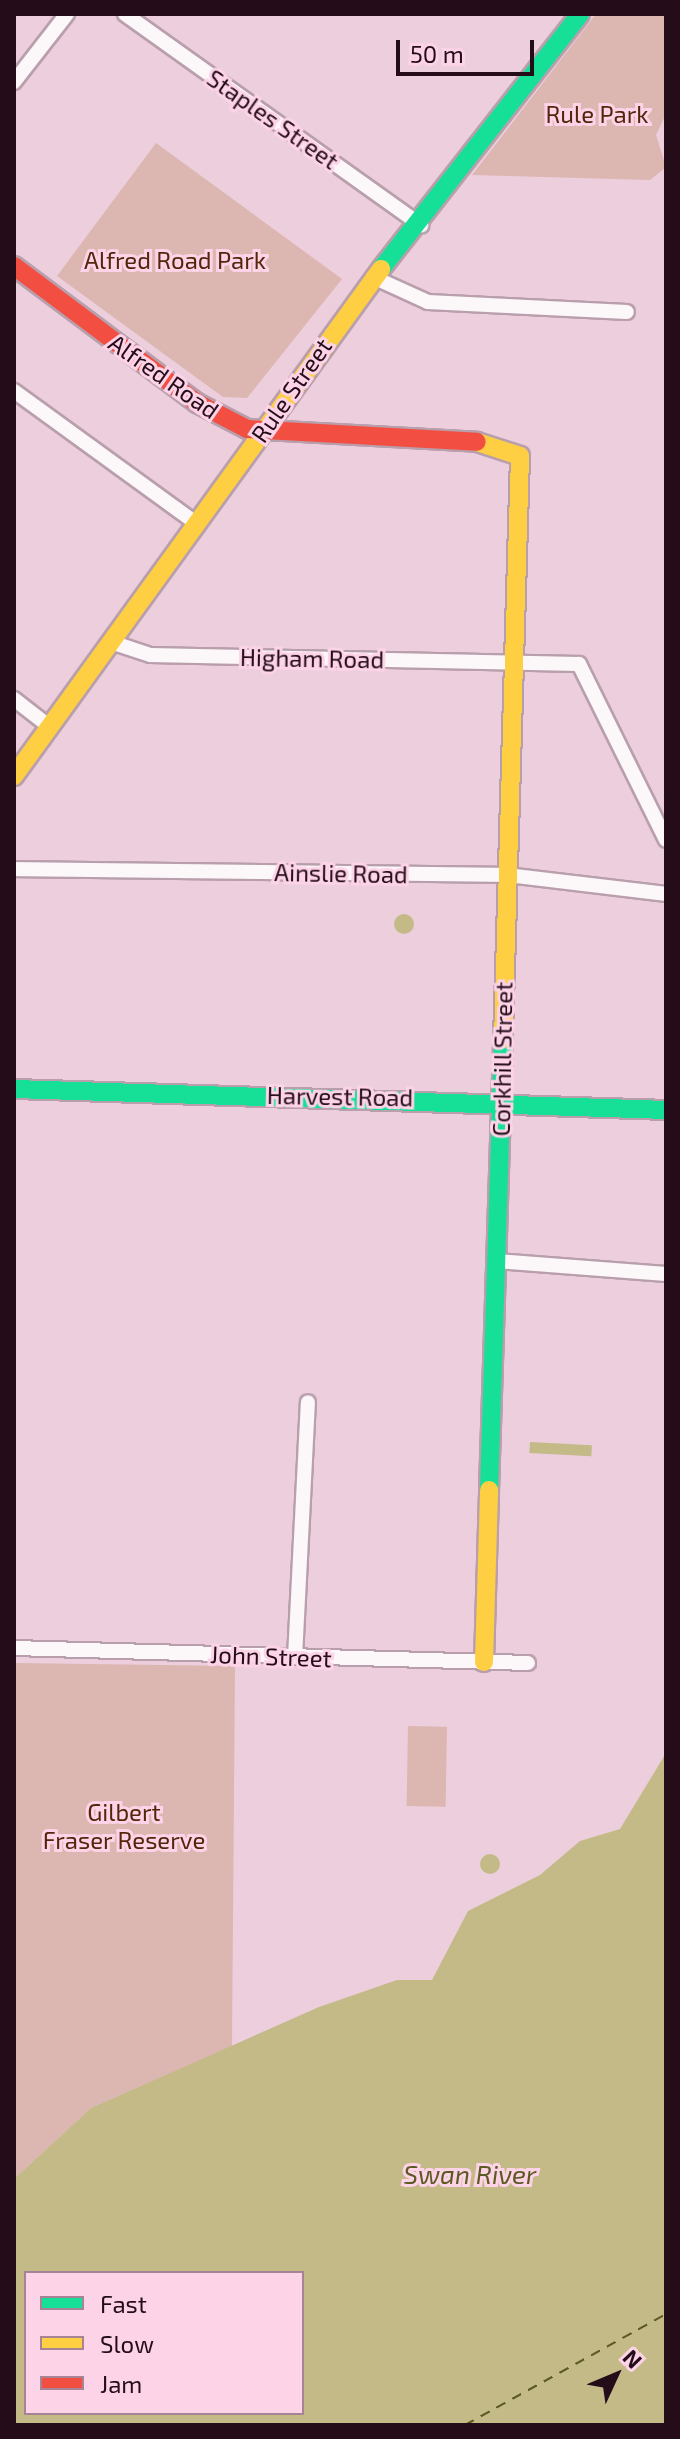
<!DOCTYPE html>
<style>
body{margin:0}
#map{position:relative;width:680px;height:2439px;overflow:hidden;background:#eccedd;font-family:"Exo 2",sans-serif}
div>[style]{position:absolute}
.green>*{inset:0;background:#dcb6b0;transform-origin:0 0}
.water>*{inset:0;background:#c3ba88;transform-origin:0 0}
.round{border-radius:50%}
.ferry>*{height:2px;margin-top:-1px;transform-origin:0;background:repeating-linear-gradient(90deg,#5b5a21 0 10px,transparent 0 18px)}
.roads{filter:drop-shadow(2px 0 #b99fac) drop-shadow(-2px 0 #b99fac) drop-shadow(0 2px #b99fac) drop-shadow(0 -2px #b99fac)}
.street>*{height:14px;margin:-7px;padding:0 7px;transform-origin:7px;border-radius:7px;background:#fcf8fa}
.fast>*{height:18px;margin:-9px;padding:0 9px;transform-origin:9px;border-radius:9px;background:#16e098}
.slow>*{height:18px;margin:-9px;padding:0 9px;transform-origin:9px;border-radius:9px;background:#ffcf43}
.jam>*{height:18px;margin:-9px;padding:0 9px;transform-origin:9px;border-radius:9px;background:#f24e42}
span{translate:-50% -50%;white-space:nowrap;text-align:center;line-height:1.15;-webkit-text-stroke:6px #fdd3e7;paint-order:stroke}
.park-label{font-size:24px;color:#532509}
.street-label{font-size:24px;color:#240c19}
.water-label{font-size:26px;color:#5b5a21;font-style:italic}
.frame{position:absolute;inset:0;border:16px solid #240c19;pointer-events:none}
.legend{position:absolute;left:24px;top:2271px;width:280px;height:144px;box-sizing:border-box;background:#fdd3e7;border:2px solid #a68395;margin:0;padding:10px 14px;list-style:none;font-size:24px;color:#240c19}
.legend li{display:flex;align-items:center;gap:16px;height:40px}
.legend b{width:40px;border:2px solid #a68395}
.north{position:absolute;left:576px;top:2335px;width:80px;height:80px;-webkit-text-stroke:6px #fdd3e7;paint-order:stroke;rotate:46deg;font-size:22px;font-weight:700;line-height:32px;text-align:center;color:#240c19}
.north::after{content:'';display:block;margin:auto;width:28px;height:36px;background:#240c19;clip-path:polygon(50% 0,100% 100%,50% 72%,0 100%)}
.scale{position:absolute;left:396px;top:40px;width:138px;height:36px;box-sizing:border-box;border:4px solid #240c19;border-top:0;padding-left:10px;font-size:24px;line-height:28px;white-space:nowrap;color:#240c19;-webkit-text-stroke:6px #fdd3e7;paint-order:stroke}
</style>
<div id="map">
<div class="green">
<i style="clip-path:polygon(596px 14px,666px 14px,666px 114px,656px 135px,666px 167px,650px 180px,472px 175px)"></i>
<i style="clip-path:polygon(156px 143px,342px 279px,247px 398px,223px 397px,57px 276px)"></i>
<i style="clip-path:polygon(14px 1663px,235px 1666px,232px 2046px,91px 2108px,14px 2179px)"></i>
<i style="left:408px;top:1726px;width:39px;height:80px;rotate:1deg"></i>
</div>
<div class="water">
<i class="round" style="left:394px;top:914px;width:20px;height:20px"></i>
<i style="left:530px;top:1442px;width:62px;height:11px;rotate:3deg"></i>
<i style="clip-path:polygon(evenodd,666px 1753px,666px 2425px,14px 2425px,14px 2179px,91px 2108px,319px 2007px,397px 1980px,432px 1980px,468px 1911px,540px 1875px,580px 1841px,620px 1829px,666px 1753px,302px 2273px,302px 2413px,26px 2413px,26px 2273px,302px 2273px)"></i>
<i class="round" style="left:480px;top:1854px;width:20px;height:20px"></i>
</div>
<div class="ferry">
<i style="left:465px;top:2425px;width:230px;rotate:-28.9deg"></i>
</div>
<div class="roads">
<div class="street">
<i style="left:125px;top:14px;width:364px;rotate:35.5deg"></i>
<i style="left:14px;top:82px;width:86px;rotate:-52.1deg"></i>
<i style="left:373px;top:277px;width:60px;rotate:24.4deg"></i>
<i style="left:428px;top:302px;width:199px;rotate:2.9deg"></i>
<i style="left:14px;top:391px;width:226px;rotate:36deg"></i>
<i style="left:111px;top:642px;width:41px;rotate:18.4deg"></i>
<i style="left:150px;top:655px;width:429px;rotate:1.2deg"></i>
<i style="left:579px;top:664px;width:196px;rotate:63.7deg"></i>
<i style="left:14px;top:699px;width:46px;rotate:37.9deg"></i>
<i style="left:14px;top:869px;width:493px;rotate:0.7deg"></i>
<i style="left:507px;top:875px;width:160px;rotate:6.8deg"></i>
<i style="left:497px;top:1261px;width:169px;rotate:4.4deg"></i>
<i style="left:14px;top:1648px;width:514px;rotate:1.67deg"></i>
<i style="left:295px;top:1657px;width:255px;rotate:-87.1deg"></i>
</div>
<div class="fast">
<i style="left:381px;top:269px;width:323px;rotate:-52deg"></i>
<i style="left:14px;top:1089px;width:652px;rotate:1.84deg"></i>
<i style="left:489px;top:1490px;width:451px;rotate:-88.2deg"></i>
</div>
<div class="slow">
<i style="left:477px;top:442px;width:45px;rotate:18deg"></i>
<i style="left:520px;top:456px;width:583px;rotate:91.67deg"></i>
<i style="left:14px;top:776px;width:626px;rotate:-54.1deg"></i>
<i style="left:484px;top:1662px;width:172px;rotate:-88.3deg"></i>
</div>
<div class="jam">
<i style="left:14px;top:266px;width:229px;rotate:36.8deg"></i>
<i style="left:197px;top:403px;width:56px;rotate:27.5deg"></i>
<i style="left:247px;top:429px;width:230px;rotate:3.2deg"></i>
</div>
</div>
<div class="park-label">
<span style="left:597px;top:114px">Rule Park</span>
<span style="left:175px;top:260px">Alfred Road Park</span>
<span style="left:124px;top:1826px">Gilbert<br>Fraser Reserve</span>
</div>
<div class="street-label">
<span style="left:273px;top:119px;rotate:35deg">Staples Street</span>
<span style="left:164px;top:376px;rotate:35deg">Alfred Road</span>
<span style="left:291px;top:390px;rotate:-55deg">Rule Street</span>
<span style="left:312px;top:658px;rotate:1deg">Higham Road</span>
<span style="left:341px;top:873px;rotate:1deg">Ainslie Road</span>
<span style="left:502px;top:1059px;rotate:-89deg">Corkhill Street</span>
<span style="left:340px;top:1096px;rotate:1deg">Harvest Road</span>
<span style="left:271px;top:1656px;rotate:2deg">John Street</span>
</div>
<div class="water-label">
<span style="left:470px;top:2174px">Swan River</span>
</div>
<div class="frame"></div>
<ul class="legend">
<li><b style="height:10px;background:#16e098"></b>Fast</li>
<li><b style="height:10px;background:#ffcf43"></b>Slow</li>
<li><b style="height:10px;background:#f24e42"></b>Jam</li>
</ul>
<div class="north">N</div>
<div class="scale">50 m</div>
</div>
